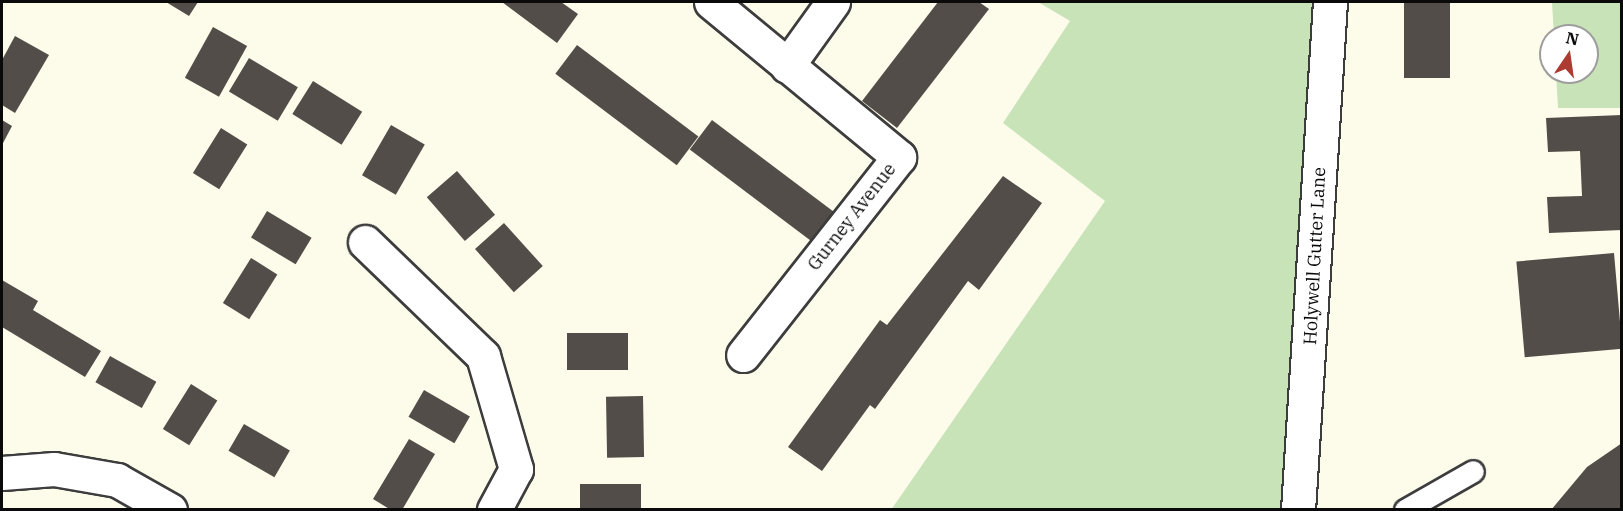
<!DOCTYPE html>
<style>
body{margin:0}
#map{position:relative;width:1623px;height:511px;overflow:hidden;background:#fdfcea;font-family:"IBM Plex Serif",serif}
div>[style]{position:absolute}
.green>*{inset:0;background:#c8e3b7}
.building>*{inset:0;background:#524d48;transform-origin:0 0}
.roads{filter:drop-shadow(2px 0 #3d3d3d) drop-shadow(-2px 0 #3d3d3d) drop-shadow(0 2px #3d3d3d) drop-shadow(0 -2px #3d3d3d)}
.lane>*{height:21px;margin:-10.5px;padding:0 10.5px;transform-origin:10.5px;border-radius:10.5px;background:#fff}
.street>*{height:33px;margin:-16.5px;padding:0 16.5px;transform-origin:16.5px;border-radius:16.5px;background:#fff}
span{translate:-50% -50%;white-space:nowrap;text-align:center;line-height:1.15;-webkit-text-stroke:6px #fff;paint-order:stroke}
.street-label{font-size:18px;color:#0a0a0a}
.frame{position:absolute;inset:0;border:3px solid #0a0a0a;pointer-events:none}
.north{position:absolute;left:1539px;top:24px;width:60px;height:60px;box-sizing:border-box;background:#fff;border:2px solid #9d9d9d;border-radius:50%;rotate:13deg;font-size:16px;font-weight:700;line-height:24px;text-align:center;color:#0a0a0a}
.north::after{content:'';display:block;margin:auto;width:21px;height:27px;background:#ac3c31;clip-path:polygon(50% 0,100% 100%,50% 72%,0 100%)}
</style>
<div id="map">
<div class="green">
<i style="clip-path:polygon(1038px 2px,1347px 2px,1315px 509px,891px 510px,1105px 201px,1003px 123px,1070px 21px)"></i>
<i style="clip-path:polygon(1552px 2px,1621px 2px,1621px 108px,1558px 108px,1556px 72px,1587px 72px,1587px 36px,1554px 36px)"></i>
</div>
<div class="building">
<i style="clip-path:polygon(166px 2px,198px 2px,189px 16px)"></i>
<i style="clip-path:polygon(502px 2px,561px 2px,578px 14px,557px 43px)"></i>
<i style="clip-path:polygon(938px 2px,979px 2px,989px 9px,897px 128px,862px 101px)"></i>
<i style="left:1404px;top:2px;width:46px;height:76px"></i>
<i style="left:213px;top:27px;width:39px;height:58px;rotate:29deg"></i>
<i style="clip-path:polygon(15px 36px,49px 55px,15px 113px,2px 105px,2px 60px)"></i>
<i style="left:577px;top:45px;width:152px;height:36px;rotate:37deg"></i>
<i style="left:249px;top:58px;width:57px;height:39px;rotate:31deg"></i>
<i style="left:313px;top:81px;width:58px;height:39px;rotate:32deg"></i>
<i style="clip-path:polygon(1622px 115px,1622px 230px,1549px 233px,1547px 197px,1582px 196px,1580px 151px,1548px 152px,1546px 118px)"></i>
<i style="clip-path:polygon(2px 120px,12px 126px,2px 145px)"></i>
<i style="left:712px;top:120px;width:152px;height:37px;rotate:37deg"></i>
<i style="left:391px;top:125px;width:39px;height:58px;rotate:30deg"></i>
<i style="left:221px;top:128px;width:31px;height:53px;rotate:32deg"></i>
<i style="left:457px;top:171px;width:58px;height:40px;rotate:49deg"></i>
<i style="clip-path:polygon(1003px 176px,1042px 203px,979px 290px,968px 281px,875px 409px,870px 405px,822px 471px,788px 447px,880px 320px,887px 325px)"></i>
<i style="left:267px;top:211px;width:52px;height:31px;rotate:31deg"></i>
<i style="left:504px;top:223px;width:58px;height:39px;rotate:48deg"></i>
<i style="left:1614px;top:253px;width:96px;height:98px;rotate:85deg"></i>
<i style="left:251px;top:258px;width:31px;height:53px;rotate:32deg"></i>
<i style="clip-path:polygon(2px 280px,38px 301px,33px 310px,101px 351px,85px 377px,2px 327px)"></i>
<i style="left:567px;top:333px;width:61px;height:37px"></i>
<i style="left:110px;top:356px;width:53px;height:30px;rotate:29deg"></i>
<i style="left:191px;top:384px;width:31px;height:53px;rotate:32deg"></i>
<i style="left:424px;top:390px;width:53px;height:31px;rotate:30deg"></i>
<i style="left:643px;top:396px;width:61px;height:37px;rotate:89deg"></i>
<i style="left:244px;top:424px;width:53px;height:31px;rotate:30deg"></i>
<i style="clip-path:polygon(409px 439px,435px 454px,402px 510px,391px 510px,373px 499px)"></i>
<i style="clip-path:polygon(1622px 443px,1622px 510px,1551px 510px,1587px 467px)"></i>
<i style="left:580px;top:484px;width:61px;height:26px"></i>
</div>
<div class="roads">
<div class="lane">
<i style="left:1405px;top:510px;width:78px;rotate:-29.8deg"></i>
</div>
<div class="street">
<i style="left:711px;top:2px;width:244px;rotate:39.5deg"></i>
<i style="left:899px;top:157px;width:252px;rotate:128.2deg"></i>
<i style="left:787px;top:66px;width:79px;rotate:-54.3deg"></i>
<i style="left:365px;top:242px;width:164px;rotate:44deg"></i>
<i style="left:483px;top:356px;width:118px;rotate:73.7deg"></i>
<i style="left:516px;top:469px;width:47px;rotate:118.2deg"></i>
<i style="left:2px;top:473px;width:52px;rotate:-4.4deg"></i>
<i style="left:54px;top:469px;width:64px;rotate:9.9deg"></i>
<i style="left:117px;top:480px;width:61px;rotate:29.5deg"></i>
<i style="left:1298px;top:510px;width:509px;rotate:-86.4deg"></i>
</div>
</div>
<div class="street-label">
<span style="left:852px;top:217px;rotate:-52deg">Gurney Avenue</span>
<span style="left:1315px;top:256px;rotate:-87deg">Holywell Gutter Lane</span>
</div>
<div class="frame"></div>
<div class="north">N</div>
</div>
